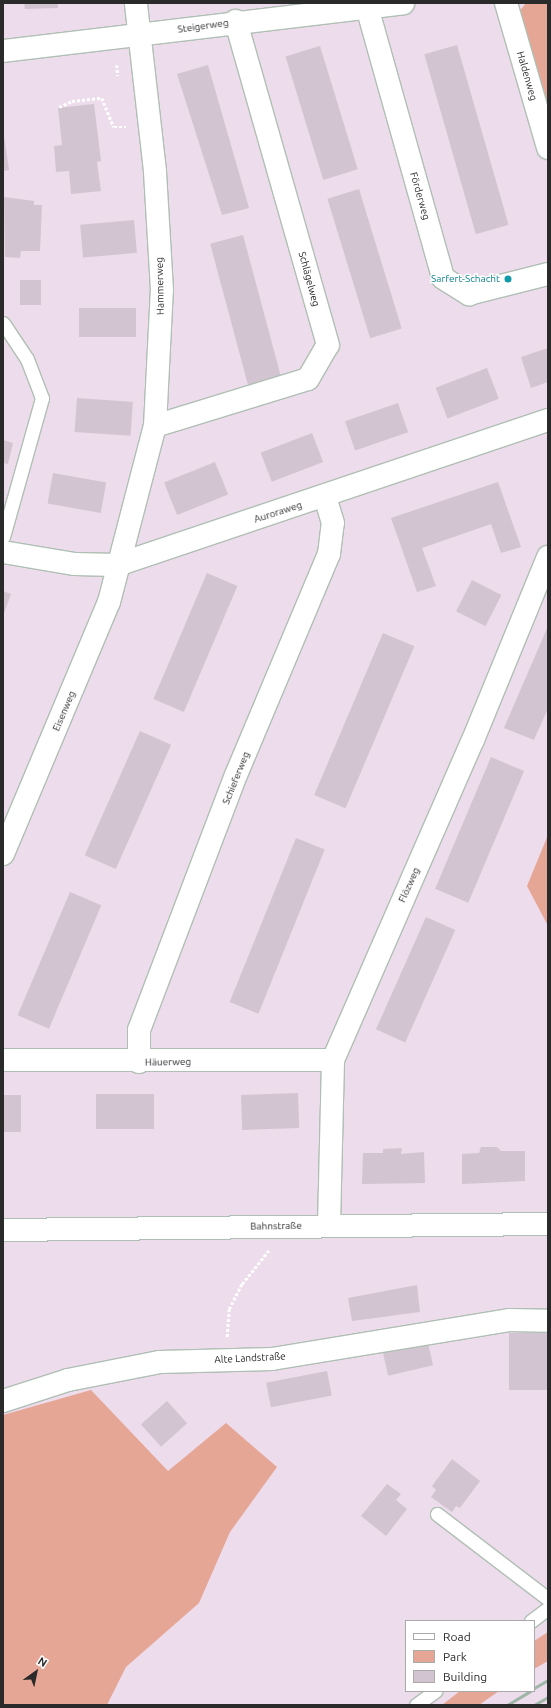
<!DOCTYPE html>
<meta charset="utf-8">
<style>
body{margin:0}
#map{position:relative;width:551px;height:1708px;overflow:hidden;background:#eddceb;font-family:Ubuntu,sans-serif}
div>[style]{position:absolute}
.green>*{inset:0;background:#e6a695}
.building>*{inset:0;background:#d2c4d0;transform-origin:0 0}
.path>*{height:2.5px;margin-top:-1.25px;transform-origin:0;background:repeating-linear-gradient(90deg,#fff 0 3px,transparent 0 5px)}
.roads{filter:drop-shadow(1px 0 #b0bfb4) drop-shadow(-1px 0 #b0bfb4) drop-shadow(0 1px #b0bfb4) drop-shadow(0 -1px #b0bfb4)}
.lane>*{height:13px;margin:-6.5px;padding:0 6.5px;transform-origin:6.5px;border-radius:6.5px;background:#fff}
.street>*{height:22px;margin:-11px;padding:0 11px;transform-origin:11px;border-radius:11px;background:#fff}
.secondary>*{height:22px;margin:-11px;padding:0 11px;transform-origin:11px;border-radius:11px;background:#fff}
.rail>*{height:3px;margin:-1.5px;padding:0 1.5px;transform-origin:1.5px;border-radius:1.5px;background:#9eb6a7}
.dots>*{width:11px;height:11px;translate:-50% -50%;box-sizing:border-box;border:2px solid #fff;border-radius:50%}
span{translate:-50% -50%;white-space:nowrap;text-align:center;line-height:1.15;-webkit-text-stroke:3px #fff;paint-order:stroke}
.street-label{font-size:10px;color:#2a2a2a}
.culture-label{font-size:10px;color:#0d838f}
.right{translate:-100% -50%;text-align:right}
.frame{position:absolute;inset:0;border:4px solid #2a2a2a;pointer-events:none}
.legend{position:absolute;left:405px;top:1620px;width:130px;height:72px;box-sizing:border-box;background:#fff;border:1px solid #aaa;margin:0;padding:5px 7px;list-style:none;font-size:12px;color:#2a2a2a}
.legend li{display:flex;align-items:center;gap:8px;height:20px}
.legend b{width:20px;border:1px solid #aaa}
.north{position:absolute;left:16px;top:1652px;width:40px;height:40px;-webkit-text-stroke:3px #fff;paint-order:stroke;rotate:33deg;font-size:11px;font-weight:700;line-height:16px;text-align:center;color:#2a2a2a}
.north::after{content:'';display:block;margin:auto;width:14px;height:18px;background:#2a2a2a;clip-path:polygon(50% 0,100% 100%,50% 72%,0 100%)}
</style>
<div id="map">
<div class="green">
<i style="clip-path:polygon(526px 3px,548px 3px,548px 114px,518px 13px)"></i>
<i style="clip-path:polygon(548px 835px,548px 926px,527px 886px)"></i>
<i style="clip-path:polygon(91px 1390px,168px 1471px,226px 1423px,277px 1467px,230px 1532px,199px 1603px,126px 1667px,107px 1705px,3px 1705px,3px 1415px)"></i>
<i style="clip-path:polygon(548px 1632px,548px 1661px,534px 1669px,534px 1641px)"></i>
<i style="clip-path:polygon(460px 1691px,499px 1691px,479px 1705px,442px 1705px)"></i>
</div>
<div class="building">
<i style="clip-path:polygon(24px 3px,58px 3px,58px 8px,25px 9px)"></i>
<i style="left:457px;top:45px;width:187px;height:34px;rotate:74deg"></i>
<i style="left:320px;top:46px;width:129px;height:36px;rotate:73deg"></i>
<i style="clip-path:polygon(208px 65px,249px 208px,222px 215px,177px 74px)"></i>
<i style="clip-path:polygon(94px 104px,101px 161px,97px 162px,101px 191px,71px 194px,69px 171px,56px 172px,54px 146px,62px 145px,58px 108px)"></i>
<i style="clip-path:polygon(3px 129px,9px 170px,3px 171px)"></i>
<i style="left:359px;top:189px;width:146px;height:33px;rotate:73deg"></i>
<i style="clip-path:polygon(4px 197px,34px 201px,34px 205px,42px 205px,40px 251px,21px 251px,20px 258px,5px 257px)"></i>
<i style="left:134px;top:220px;width:33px;height:54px;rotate:85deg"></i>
<i style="left:243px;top:235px;width:147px;height:34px;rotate:75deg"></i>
<i style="left:20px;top:280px;width:21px;height:25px"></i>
<i style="left:79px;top:308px;width:57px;height:29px"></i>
<i style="clip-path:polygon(548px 348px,548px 382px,531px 388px,521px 357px)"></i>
<i style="left:487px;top:368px;width:33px;height:55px;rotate:69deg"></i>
<i style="left:77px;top:398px;width:56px;height:34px;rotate:4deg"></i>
<i style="left:398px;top:403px;width:31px;height:56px;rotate:71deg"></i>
<i style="left:312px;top:433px;width:31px;height:55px;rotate:69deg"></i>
<i style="clip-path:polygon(3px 440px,13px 443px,8px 464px,3px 463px)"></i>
<i style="left:215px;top:462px;width:35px;height:55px;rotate:68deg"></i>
<i style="left:53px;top:473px;width:54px;height:31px;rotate:10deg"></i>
<i style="clip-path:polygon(498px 482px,521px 547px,501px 553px,491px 524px,422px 548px,436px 586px,417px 592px,391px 518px)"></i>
<i style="left:207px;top:573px;width:33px;height:137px;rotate:23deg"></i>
<i style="left:472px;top:580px;width:33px;height:35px;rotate:27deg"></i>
<i style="clip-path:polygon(3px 591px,11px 594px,3px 616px)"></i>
<i style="clip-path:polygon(548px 626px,548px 708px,534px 740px,504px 728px)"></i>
<i style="left:383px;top:633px;width:34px;height:176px;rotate:23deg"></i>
<i style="left:140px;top:731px;width:34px;height:136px;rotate:24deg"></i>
<i style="left:491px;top:757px;width:36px;height:143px;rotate:23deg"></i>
<i style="left:296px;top:838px;width:31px;height:177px;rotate:22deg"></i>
<i style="left:70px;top:892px;width:34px;height:134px;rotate:23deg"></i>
<i style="left:426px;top:917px;width:32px;height:123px;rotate:24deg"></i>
<i style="left:298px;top:1093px;width:35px;height:57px;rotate:88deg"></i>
<i style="left:96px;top:1094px;width:58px;height:35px"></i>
<i style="left:3px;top:1095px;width:18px;height:37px"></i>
<i style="clip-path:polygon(481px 1147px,497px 1147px,501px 1151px,525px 1151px,525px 1181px,462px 1184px,462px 1154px,479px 1153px)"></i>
<i style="clip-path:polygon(402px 1148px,401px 1154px,424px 1152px,425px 1183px,362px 1184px,363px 1153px,383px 1153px,383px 1149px)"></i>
<i style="clip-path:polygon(417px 1285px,420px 1312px,352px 1321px,348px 1298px)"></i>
<i style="left:509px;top:1333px;width:39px;height:57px"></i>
<i style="left:427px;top:1339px;width:27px;height:46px;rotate:77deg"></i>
<i style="left:327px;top:1371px;width:25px;height:62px;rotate:79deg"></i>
<i style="left:167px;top:1401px;width:30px;height:35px;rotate:48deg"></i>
<i style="clip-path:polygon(452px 1459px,480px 1481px,460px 1508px,456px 1506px,452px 1512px,431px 1497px,436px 1490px,432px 1486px)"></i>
<i style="clip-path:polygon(387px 1484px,401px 1494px,396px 1500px,407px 1509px,386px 1536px,361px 1516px)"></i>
</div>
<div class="path">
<i style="left:117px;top:65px;width:11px;rotate:85deg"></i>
<i style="left:59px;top:107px;width:14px;rotate:-25deg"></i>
<i style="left:72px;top:101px;width:30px;rotate:-6deg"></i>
<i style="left:102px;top:98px;width:31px;rotate:68deg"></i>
<i style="left:114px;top:127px;width:12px"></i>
<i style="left:227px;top:1337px;width:28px;rotate:-86deg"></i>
<i style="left:229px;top:1309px;width:28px;rotate:-63deg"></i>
<i style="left:242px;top:1284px;width:43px;rotate:-51.5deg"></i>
</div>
<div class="roads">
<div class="lane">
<i style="left:3px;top:323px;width:43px;rotate:56.3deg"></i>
<i style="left:27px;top:359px;width:42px;rotate:69deg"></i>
<i style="left:42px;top:398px;width:144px;rotate:105.7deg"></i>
<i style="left:437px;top:1514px;width:140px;rotate:37.4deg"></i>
<i style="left:531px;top:1621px;width:21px;rotate:-37deg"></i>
<i style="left:416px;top:1705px;width:24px;rotate:-36deg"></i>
</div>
<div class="street">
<i style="left:506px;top:3px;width:151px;rotate:73.8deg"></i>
<i style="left:367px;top:7px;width:281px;rotate:74.3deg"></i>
<i style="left:443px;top:278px;width:31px;rotate:32deg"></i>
<i style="left:469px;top:294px;width:81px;rotate:-14.2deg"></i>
<i style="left:3px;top:51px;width:403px;rotate:-6.8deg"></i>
<i style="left:155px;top:426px;width:160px;rotate:-17.1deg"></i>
<i style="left:308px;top:379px;width:39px;rotate:-60deg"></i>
<i style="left:328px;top:345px;width:337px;rotate:-105.9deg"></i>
<i style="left:3px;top:552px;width:73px;rotate:9.5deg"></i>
<i style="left:75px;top:564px;width:42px;rotate:1.4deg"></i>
<i style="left:117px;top:565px;width:455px;rotate:-18.6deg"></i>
<i style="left:3px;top:854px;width:273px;rotate:-67.2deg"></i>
<i style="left:109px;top:602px;width:182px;rotate:-75.4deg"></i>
<i style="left:155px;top:426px;width:136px;rotate:-87.1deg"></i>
<i style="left:162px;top:290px;width:119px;rotate:-93.4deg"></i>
<i style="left:155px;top:171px;width:169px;rotate:-96.5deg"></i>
<i style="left:3px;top:1060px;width:330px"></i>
<i style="left:139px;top:1062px;width:32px;rotate:-90deg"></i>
<i style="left:139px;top:1030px;width:273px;rotate:-69.2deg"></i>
<i style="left:236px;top:775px;width:240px;rotate:-67.2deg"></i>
<i style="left:329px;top:554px;width:31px;rotate:-83deg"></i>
<i style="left:333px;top:523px;width:27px;rotate:-107deg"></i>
<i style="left:329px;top:1225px;width:165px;rotate:-88.6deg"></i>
<i style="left:333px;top:1060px;width:349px;rotate:-66.4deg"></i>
<i style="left:473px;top:740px;width:198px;rotate:-67.7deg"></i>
<i style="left:3px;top:1401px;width:68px;rotate:-17.9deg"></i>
<i style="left:68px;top:1380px;width:94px;rotate:-11.1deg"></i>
<i style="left:160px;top:1362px;width:112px;rotate:-1.5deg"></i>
<i style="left:272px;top:1359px;width:240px;rotate:-9.3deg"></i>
<i style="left:509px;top:1320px;width:39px;rotate:1deg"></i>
</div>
<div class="secondary">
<i style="left:3px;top:1230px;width:545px;rotate:-0.63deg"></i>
</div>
</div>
<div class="rail">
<i style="left:534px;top:1688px;width:16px;rotate:-30deg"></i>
<i style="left:507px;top:1705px;width:27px;rotate:-31deg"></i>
<i style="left:534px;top:1705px;width:16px;rotate:-30deg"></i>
</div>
<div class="dots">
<i style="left:508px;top:279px;background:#0f9aa8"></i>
</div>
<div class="street-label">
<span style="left:203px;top:26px;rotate:-8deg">Steigerweg</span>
<span style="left:527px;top:76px;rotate:74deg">Haldenweg</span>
<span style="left:420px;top:196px;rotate:74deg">Förderweg</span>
<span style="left:309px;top:279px;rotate:75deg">Schlägelweg</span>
<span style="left:160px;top:286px;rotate:-91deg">Hammerweg</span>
<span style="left:278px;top:512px;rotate:-18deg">Auroraweg</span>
<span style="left:64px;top:711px;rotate:-67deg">Eisenweg</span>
<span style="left:236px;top:778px;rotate:-68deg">Schieferweg</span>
<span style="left:409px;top:885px;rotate:-66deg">Flözweg</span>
<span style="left:168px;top:1062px;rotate:-1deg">Häuerweg</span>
<span style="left:276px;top:1226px;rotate:-1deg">Bahnstraße</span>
<span style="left:250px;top:1358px;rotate:-3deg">Alte Landstraße</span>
</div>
<div class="culture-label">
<span class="right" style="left:500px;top:279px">Sarfert-Schacht</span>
</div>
<div class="frame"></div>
<ul class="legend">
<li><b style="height:5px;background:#fff"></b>Road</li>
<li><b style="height:11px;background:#e6a695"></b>Park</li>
<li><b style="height:11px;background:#d2c4d0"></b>Building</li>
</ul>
<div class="north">N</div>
</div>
